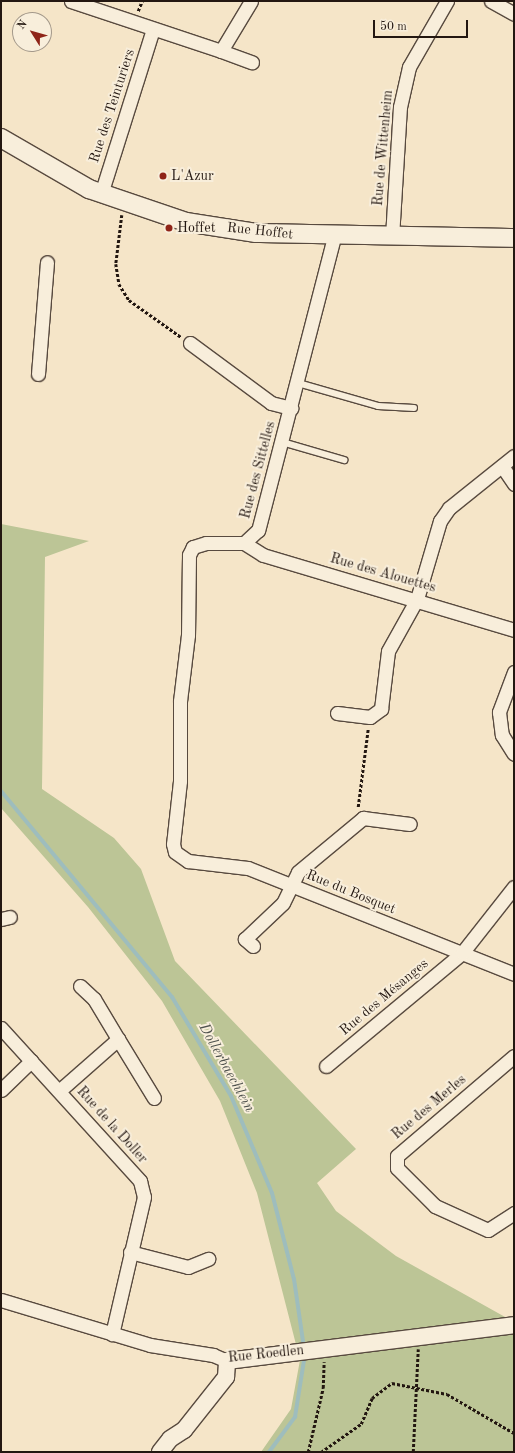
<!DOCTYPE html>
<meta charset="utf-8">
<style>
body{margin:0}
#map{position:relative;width:515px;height:1453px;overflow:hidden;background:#f5e5c8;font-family:"Old Standard TT",serif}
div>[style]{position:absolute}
.green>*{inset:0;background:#bcc596}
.stream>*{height:4px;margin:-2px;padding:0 2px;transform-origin:2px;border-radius:2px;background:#9ebdbd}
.path>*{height:2.5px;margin-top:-1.25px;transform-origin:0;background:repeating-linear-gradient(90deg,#231711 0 3px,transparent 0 5px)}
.roads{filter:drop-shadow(1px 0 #584a3f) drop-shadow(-1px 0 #584a3f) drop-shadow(0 1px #584a3f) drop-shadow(0 -1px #584a3f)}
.service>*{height:6px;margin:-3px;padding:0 3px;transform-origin:3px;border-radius:3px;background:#f8eedb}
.minor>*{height:13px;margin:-6.5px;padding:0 6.5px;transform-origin:6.5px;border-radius:6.5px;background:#f8eedb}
.tertiary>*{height:16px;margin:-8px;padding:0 8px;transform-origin:8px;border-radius:8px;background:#f8eedb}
.secondary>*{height:18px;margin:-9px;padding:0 9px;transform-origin:9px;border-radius:9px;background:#f8eedb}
.dots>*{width:11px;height:11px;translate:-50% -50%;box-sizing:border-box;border:2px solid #f8eedb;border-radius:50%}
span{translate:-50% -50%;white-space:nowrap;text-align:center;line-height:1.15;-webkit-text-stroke:4px #f8eedb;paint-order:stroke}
.street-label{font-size:14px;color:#231711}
.poi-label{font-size:14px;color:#231711}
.left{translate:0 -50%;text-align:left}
.water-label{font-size:15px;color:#4e514d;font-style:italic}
.frame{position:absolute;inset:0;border:2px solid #231711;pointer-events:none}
.north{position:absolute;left:12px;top:12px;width:40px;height:40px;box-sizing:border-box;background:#f8eedb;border:1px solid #a3988a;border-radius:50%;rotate:307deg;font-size:11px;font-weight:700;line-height:16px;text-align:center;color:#231711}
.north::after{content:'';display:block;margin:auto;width:14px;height:18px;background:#8f2418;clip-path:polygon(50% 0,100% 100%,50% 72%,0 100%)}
.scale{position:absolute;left:373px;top:20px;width:95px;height:18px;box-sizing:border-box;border:2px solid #231711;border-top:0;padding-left:5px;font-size:12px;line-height:14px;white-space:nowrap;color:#231711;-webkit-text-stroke:3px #f8eedb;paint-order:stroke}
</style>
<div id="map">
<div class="green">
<i style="clip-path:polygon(1px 524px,89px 541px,45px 557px,42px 789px,114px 838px,141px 869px,175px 961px,356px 1149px,317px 1183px,336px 1211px,396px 1256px,514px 1322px,514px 1452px,261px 1452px,291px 1409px,300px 1360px,257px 1193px,220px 1101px,162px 1001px,88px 907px,1px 808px)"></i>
</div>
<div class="stream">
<i style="left:1px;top:791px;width:268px;rotate:50.3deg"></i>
<i style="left:172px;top:997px;width:115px;rotate:59.2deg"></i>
<i style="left:231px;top:1096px;width:105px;rotate:67.1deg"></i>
<i style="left:272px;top:1193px;width:89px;rotate:75.7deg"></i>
<i style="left:294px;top:1279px;width:70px;rotate:81.8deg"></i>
<i style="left:269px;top:1452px;width:44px;rotate:-53.4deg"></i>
<i style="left:295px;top:1417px;width:64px;rotate:-81deg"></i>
</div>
<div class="path">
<i style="left:138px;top:11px;width:11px;rotate:-68deg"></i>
<i style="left:122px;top:215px;width:49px;rotate:97deg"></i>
<i style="left:116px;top:264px;width:20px;rotate:81deg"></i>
<i style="left:119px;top:284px;width:19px;rotate:58deg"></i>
<i style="left:129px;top:300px;width:64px;rotate:35.4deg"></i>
<i style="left:358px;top:807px;width:79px;rotate:-82.7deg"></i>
<i style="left:308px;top:1452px;width:66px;rotate:-76.8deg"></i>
<i style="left:323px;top:1388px;width:26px;rotate:-88deg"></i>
<i style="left:321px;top:1452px;width:49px;rotate:-35deg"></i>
<i style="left:361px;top:1424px;width:28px;rotate:-67deg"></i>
<i style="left:372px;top:1398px;width:25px;rotate:-37deg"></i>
<i style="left:392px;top:1383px;width:56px;rotate:11.3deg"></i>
<i style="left:447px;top:1394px;width:78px;rotate:30.2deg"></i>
<i style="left:413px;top:1452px;width:103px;rotate:-87.2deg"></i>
</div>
<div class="roads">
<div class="service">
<i style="left:298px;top:383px;width:83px;rotate:16deg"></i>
<i style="left:378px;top:406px;width:36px;rotate:3deg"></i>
<i style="left:282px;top:442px;width:65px;rotate:16.2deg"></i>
</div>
<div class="minor">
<i style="left:71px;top:1px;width:158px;rotate:18.4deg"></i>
<i style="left:221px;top:51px;width:58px;rotate:-59deg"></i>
<i style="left:491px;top:1px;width:26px;rotate:29deg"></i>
<i style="left:221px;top:51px;width:33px;rotate:20deg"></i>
<i style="left:101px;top:194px;width:173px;rotate:-72.5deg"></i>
<i style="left:334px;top:237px;width:303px;rotate:104.5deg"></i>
<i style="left:258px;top:530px;width:19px;rotate:137deg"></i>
<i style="left:244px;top:543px;width:38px;rotate:180deg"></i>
<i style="left:206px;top:543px;width:14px;rotate:163deg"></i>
<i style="left:193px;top:547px;width:9px;rotate:117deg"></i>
<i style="left:189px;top:555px;width:80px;rotate:90.7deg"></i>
<i style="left:188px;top:635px;width:66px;rotate:96.9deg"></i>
<i style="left:180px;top:701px;width:80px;rotate:90deg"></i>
<i style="left:180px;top:781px;width:63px;rotate:96.3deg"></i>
<i style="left:173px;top:844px;width:8px;rotate:76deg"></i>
<i style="left:175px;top:852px;width:16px;rotate:35deg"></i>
<i style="left:188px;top:861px;width:60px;rotate:6.7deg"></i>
<i style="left:248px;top:868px;width:286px;rotate:21.7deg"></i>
<i style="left:392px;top:237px;width:130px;rotate:-86.5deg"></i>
<i style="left:400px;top:107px;width:41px;rotate:-77.3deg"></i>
<i style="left:409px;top:67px;width:76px;rotate:-60.1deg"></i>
<i style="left:190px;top:343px;width:101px;rotate:36.5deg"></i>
<i style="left:271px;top:403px;width:21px;rotate:14deg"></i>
<i style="left:38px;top:374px;width:112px;rotate:-85.4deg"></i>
<i style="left:502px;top:466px;width:22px;rotate:56deg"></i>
<i style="left:244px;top:543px;width:22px;rotate:32deg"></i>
<i style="left:263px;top:555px;width:262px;rotate:16.6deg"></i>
<i style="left:514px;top:672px;width:43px;rotate:110.6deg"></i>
<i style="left:499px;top:712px;width:23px;rotate:83deg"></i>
<i style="left:502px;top:735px;width:22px;rotate:58deg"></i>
<i style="left:337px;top:713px;width:33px;rotate:7deg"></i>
<i style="left:370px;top:717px;width:14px;rotate:-36deg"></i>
<i style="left:381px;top:709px;width:58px;rotate:-83.1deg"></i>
<i style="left:388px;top:651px;width:60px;rotate:-60.9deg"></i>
<i style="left:417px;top:599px;width:81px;rotate:-73.6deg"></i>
<i style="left:440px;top:521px;width:16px;rotate:-55deg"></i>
<i style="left:449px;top:508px;width:83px;rotate:-38.7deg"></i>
<i style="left:1px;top:919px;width:9px;rotate:-13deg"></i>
<i style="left:253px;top:946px;width:11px;rotate:-139deg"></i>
<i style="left:245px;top:939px;width:52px;rotate:-43.5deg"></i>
<i style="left:283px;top:903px;width:34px;rotate:-64deg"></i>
<i style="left:298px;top:872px;width:85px;rotate:-39.7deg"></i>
<i style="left:363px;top:818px;width:47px;rotate:7.3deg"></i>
<i style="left:1px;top:1028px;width:207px;rotate:47.7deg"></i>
<i style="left:140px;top:1181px;width:16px;rotate:76deg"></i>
<i style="left:144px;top:1197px;width:141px;rotate:103.1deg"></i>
<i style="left:118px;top:1039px;width:69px;rotate:58.6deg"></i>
<i style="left:514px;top:1056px;width:154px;rotate:139.5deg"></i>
<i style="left:397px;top:1156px;width:12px;rotate:90deg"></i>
<i style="left:397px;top:1168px;width:54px;rotate:45deg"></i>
<i style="left:435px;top:1206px;width:58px;rotate:24.4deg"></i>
<i style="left:488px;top:1230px;width:31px;rotate:-33deg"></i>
<i style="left:326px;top:1066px;width:177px;rotate:-39.7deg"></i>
<i style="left:462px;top:953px;width:84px;rotate:-51.8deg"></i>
<i style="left:1px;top:1090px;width:42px;rotate:-44deg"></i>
<i style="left:59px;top:1091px;width:79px;rotate:-41.4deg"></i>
<i style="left:118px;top:1039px;width:47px;rotate:-121deg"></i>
<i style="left:94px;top:999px;width:19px;rotate:-137deg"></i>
<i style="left:130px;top:1252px;width:60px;rotate:14.5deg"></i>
<i style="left:188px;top:1267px;width:22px;rotate:-22deg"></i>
<i style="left:1px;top:1300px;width:156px;rotate:16.8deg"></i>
<i style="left:150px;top:1345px;width:64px;rotate:9deg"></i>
<i style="left:213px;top:1355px;width:15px;rotate:23deg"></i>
</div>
<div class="tertiary">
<i style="left:160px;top:1452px;width:16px;rotate:-52deg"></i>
<i style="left:170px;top:1439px;width:17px;rotate:-33deg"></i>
<i style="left:184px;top:1430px;width:68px;rotate:-51.6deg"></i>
<i style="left:226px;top:1377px;width:16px;rotate:-86deg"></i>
<i style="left:227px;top:1361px;width:289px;rotate:-7.1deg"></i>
</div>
<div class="secondary">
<i style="left:1px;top:138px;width:102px;rotate:30.1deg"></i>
<i style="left:89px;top:189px;width:102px;rotate:18.8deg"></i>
<i style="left:186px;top:222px;width:71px;rotate:8.9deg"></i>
<i style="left:256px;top:233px;width:258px;rotate:1.1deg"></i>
</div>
</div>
<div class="dots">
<i style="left:163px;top:176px;background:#8f2418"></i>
<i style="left:169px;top:228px;background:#8f2418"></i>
</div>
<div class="street-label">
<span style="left:112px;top:106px;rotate:-72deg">Rue des Teinturiers</span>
<span style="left:383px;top:148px;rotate:-85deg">Rue de Wittenheim</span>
<span style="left:260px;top:231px;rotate:6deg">Rue Hoffet</span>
<span style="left:258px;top:470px;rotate:-75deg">Rue des Sittelles</span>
<span style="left:383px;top:573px;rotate:16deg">Rue des Alouettes</span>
<span style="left:351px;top:892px;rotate:22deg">Rue du Bosquet</span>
<span style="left:384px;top:997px;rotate:-40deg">Rue des Mésanges</span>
<span style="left:429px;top:1107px;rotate:-40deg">Rue des Merles</span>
<span style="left:112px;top:1125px;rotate:48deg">Rue de la Doller</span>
<span style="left:266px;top:1354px;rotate:-6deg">Rue Roedlen</span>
</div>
<div class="poi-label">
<span class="left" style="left:171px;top:176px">L'Azur</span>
<span class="left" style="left:177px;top:228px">Hoffet</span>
</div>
<div class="water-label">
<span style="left:226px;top:1068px;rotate:61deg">Dollerbaechlein</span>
</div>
<div class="frame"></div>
<div class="north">N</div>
<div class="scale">50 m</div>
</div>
